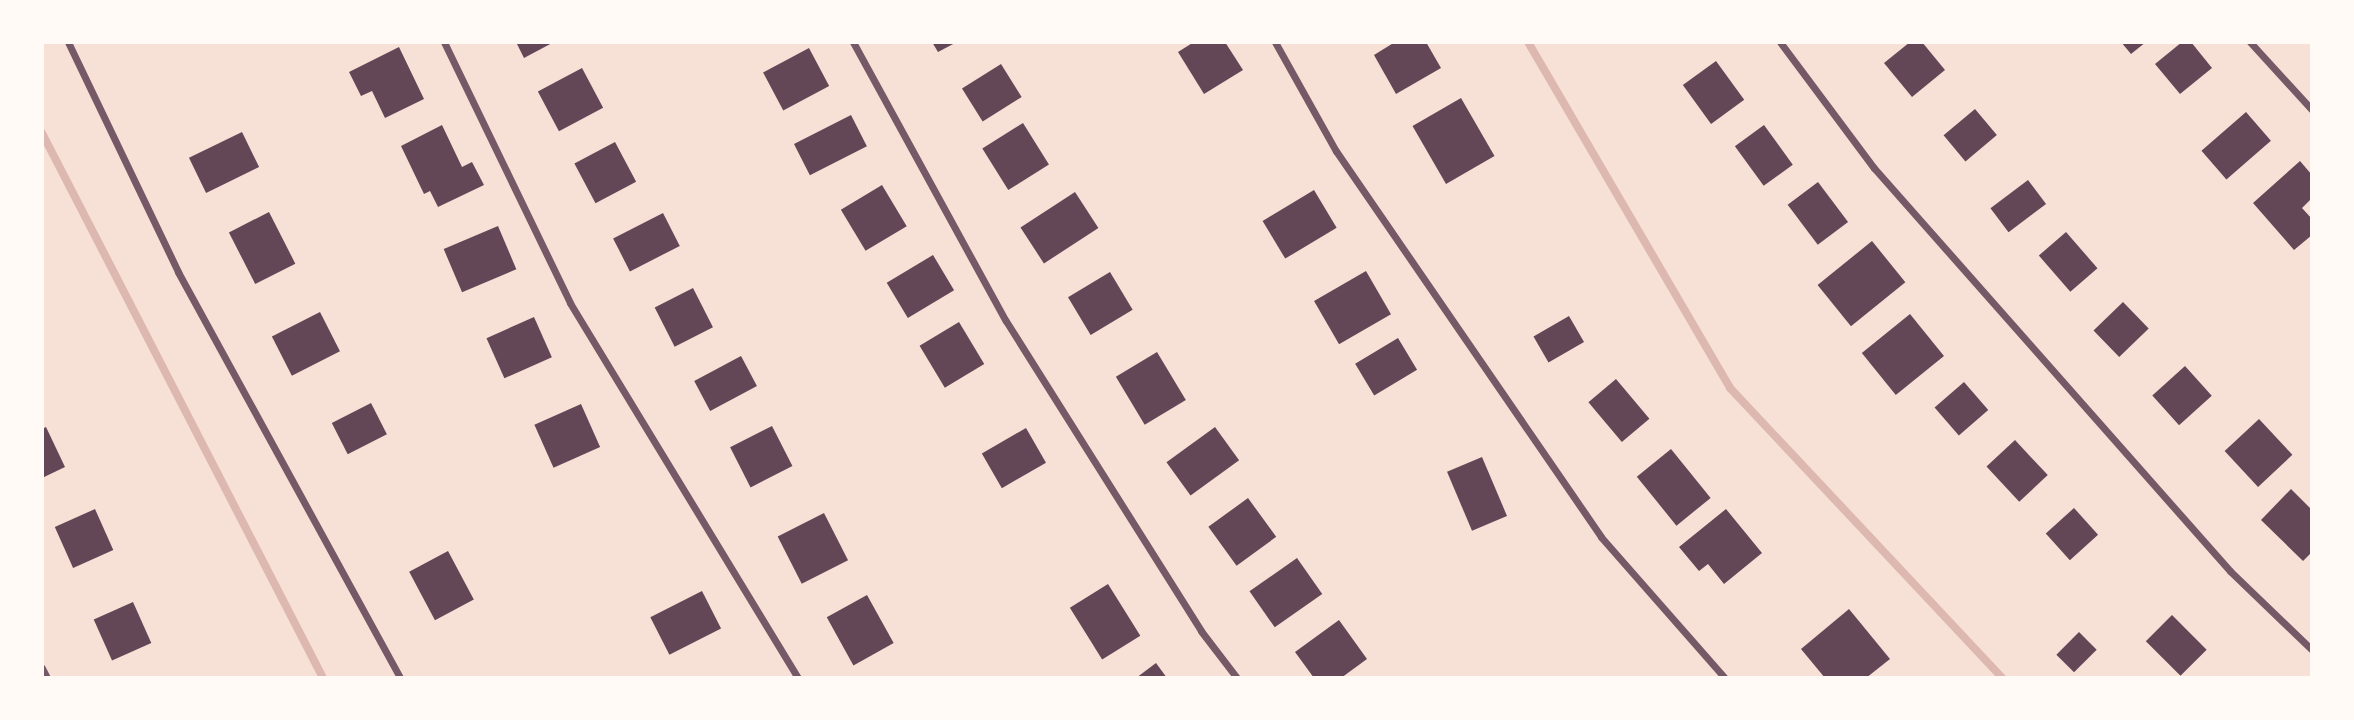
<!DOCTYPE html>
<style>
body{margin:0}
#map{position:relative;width:2354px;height:720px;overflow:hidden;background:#f7e1d7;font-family:"PT Sans",sans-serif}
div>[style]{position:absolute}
.stream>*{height:8px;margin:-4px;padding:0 4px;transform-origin:4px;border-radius:4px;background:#dcb8b0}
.building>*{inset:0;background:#644757;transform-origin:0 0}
.minor>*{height:7px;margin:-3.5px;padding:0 3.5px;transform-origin:3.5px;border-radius:3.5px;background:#755966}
span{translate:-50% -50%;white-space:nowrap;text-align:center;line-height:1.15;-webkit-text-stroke:5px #fffaf5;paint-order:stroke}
.frame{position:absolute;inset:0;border:44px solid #fffaf5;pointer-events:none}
</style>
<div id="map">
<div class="stream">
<i style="left:1528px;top:42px;width:401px;rotate:59.7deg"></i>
<i style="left:1730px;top:388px;width:398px;rotate:46.8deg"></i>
<i style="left:42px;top:133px;width:613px;rotate:62.72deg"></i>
</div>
<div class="building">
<i style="clip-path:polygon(516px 42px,554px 42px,524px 58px)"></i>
<i style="clip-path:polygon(932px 42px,957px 42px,938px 52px)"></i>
<i style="clip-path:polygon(1194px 42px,1225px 42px,1243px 70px,1204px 94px,1178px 52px)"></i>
<i style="clip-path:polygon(1395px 42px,1426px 42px,1441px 68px,1396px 94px,1374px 55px)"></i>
<i style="clip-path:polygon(1910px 42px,1922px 42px,1945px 70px,1912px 97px,1884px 63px)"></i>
<i style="clip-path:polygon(2121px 42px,2146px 42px,2131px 54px)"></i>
<i style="clip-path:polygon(2182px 42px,2191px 42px,2212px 68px,2180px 94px,2155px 64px)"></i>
<i style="clip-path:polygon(399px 47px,424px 99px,385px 118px,372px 91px,361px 96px,349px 72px)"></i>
<i style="left:809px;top:48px;width:43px;height:52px;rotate:62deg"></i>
<i style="left:1716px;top:61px;width:48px;height:41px;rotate:54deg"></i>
<i style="left:1001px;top:64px;width:39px;height:46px;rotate:58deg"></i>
<i style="left:582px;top:68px;width:45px;height:50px;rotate:62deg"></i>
<i style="left:1461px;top:98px;width:67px;height:56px;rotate:60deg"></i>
<i style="left:1975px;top:109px;width:34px;height:41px;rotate:50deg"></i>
<i style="left:2246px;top:112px;width:38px;height:59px;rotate:49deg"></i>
<i style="left:851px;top:115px;width:35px;height:64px;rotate:63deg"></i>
<i style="left:1023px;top:123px;width:49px;height:48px;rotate:58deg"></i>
<i style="clip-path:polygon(442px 125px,462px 167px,472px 162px,484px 185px,438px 207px,430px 191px,424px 194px,401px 146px)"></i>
<i style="left:1764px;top:125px;width:49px;height:36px;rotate:54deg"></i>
<i style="left:242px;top:132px;width:39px;height:59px;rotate:64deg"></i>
<i style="left:615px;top:142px;width:45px;height:46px;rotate:62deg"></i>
<i style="clip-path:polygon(2300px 161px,2312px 175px,2312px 198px,2302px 208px,2312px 219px,2312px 235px,2294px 250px,2253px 203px)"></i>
<i style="left:2028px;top:180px;width:30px;height:47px;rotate:53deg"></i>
<i style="left:1818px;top:182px;width:50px;height:38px;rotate:53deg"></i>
<i style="left:882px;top:185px;width:48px;height:48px;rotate:59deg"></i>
<i style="left:1314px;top:190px;width:44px;height:60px;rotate:59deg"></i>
<i style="left:1075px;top:192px;width:43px;height:65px;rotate:57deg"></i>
<i style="left:269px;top:212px;width:58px;height:45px;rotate:63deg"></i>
<i style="left:663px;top:213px;width:37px;height:56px;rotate:63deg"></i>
<i style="left:498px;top:226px;width:47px;height:59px;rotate:67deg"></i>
<i style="left:2066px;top:232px;width:48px;height:36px;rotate:49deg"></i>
<i style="left:1872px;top:241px;width:53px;height:70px;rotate:51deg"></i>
<i style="left:933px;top:255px;width:41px;height:54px;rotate:59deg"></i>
<i style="left:1366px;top:271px;width:50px;height:60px;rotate:60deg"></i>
<i style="left:1110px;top:272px;width:44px;height:49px;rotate:59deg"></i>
<i style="left:693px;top:288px;width:44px;height:43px;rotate:63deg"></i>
<i style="left:2123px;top:302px;width:37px;height:41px;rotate:46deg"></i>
<i style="left:320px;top:312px;width:44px;height:54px;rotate:63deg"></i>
<i style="left:1910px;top:314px;width:54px;height:62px;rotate:51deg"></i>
<i style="left:1569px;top:316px;width:30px;height:41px;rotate:60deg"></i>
<i style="left:534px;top:317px;width:44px;height:52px;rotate:66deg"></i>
<i style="left:959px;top:322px;width:49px;height:46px;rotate:59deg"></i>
<i style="left:1398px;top:338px;width:37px;height:50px;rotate:59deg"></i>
<i style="left:1157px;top:352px;width:56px;height:48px;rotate:59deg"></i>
<i style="left:741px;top:356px;width:34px;height:53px;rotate:62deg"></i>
<i style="left:2185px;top:366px;width:40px;height:44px;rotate:48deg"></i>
<i style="left:1616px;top:379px;width:52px;height:36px;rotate:50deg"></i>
<i style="left:1964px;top:382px;width:37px;height:39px;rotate:49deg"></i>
<i style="left:371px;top:403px;width:35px;height:44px;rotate:63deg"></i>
<i style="left:581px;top:404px;width:47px;height:51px;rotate:66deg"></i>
<i style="left:2259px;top:419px;width:49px;height:47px;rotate:47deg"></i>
<i style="left:772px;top:426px;width:45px;height:47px;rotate:63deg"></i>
<i style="clip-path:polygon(46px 427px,65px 467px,42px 478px,42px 429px)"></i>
<i style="left:1215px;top:427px;width:41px;height:60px;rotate:54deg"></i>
<i style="left:1026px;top:428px;width:40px;height:51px;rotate:60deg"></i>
<i style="left:2015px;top:440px;width:48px;height:39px;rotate:47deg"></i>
<i style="left:1671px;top:449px;width:63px;height:44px;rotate:51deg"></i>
<i style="left:1482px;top:457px;width:64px;height:38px;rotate:67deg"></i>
<i style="clip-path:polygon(2291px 489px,2312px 510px,2312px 552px,2303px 561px,2261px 520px)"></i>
<i style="left:1248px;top:498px;width:48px;height:49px;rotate:54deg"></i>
<i style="left:2074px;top:508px;width:36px;height:38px;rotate:48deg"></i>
<i style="left:95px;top:509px;width:45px;height:44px;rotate:66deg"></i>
<i style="clip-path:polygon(1726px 509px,1762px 553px,1724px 584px,1708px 564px,1699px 571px,1679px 547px)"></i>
<i style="left:824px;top:513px;width:53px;height:52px;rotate:63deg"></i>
<i style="left:448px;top:551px;width:55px;height:44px;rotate:62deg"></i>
<i style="left:1297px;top:558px;width:44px;height:58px;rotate:55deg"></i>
<i style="left:1108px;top:584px;width:61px;height:45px;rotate:58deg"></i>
<i style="left:702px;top:591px;width:42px;height:58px;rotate:63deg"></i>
<i style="left:867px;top:595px;width:55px;height:46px;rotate:61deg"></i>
<i style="left:133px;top:602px;width:45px;height:43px;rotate:66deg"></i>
<i style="clip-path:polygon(1849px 609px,1890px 659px,1866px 678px,1825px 678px,1801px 649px)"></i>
<i style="left:2172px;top:615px;width:49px;height:37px;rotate:45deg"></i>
<i style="clip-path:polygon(1339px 620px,1367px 659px,1341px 678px,1314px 678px,1295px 652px)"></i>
<i style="left:2079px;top:632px;width:25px;height:32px;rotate:45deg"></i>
<i style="clip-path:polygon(1156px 663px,1167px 678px,1136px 678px)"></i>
</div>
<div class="minor">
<i style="left:68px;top:42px;width:255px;rotate:64.4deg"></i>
<i style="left:178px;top:272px;width:463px;rotate:61.3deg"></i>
<i style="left:444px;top:42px;width:290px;rotate:64.2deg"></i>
<i style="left:570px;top:303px;width:439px;rotate:58.7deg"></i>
<i style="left:853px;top:42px;width:318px;rotate:61.3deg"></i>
<i style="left:1006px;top:321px;width:366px;rotate:57.8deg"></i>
<i style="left:1201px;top:631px;width:59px;rotate:52.5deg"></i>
<i style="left:1275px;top:42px;width:125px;rotate:60.8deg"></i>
<i style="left:1336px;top:151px;width:468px;rotate:55.5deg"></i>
<i style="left:1601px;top:537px;width:188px;rotate:48.7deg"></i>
<i style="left:1780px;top:42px;width:157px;rotate:53.3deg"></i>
<i style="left:1874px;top:168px;width:538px;rotate:48.54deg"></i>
<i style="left:2230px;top:571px;width:114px;rotate:43.9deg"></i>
<i style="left:2250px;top:42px;width:92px;rotate:47.6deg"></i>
<i style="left:42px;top:668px;width:11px;rotate:63deg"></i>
</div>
<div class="frame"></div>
</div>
